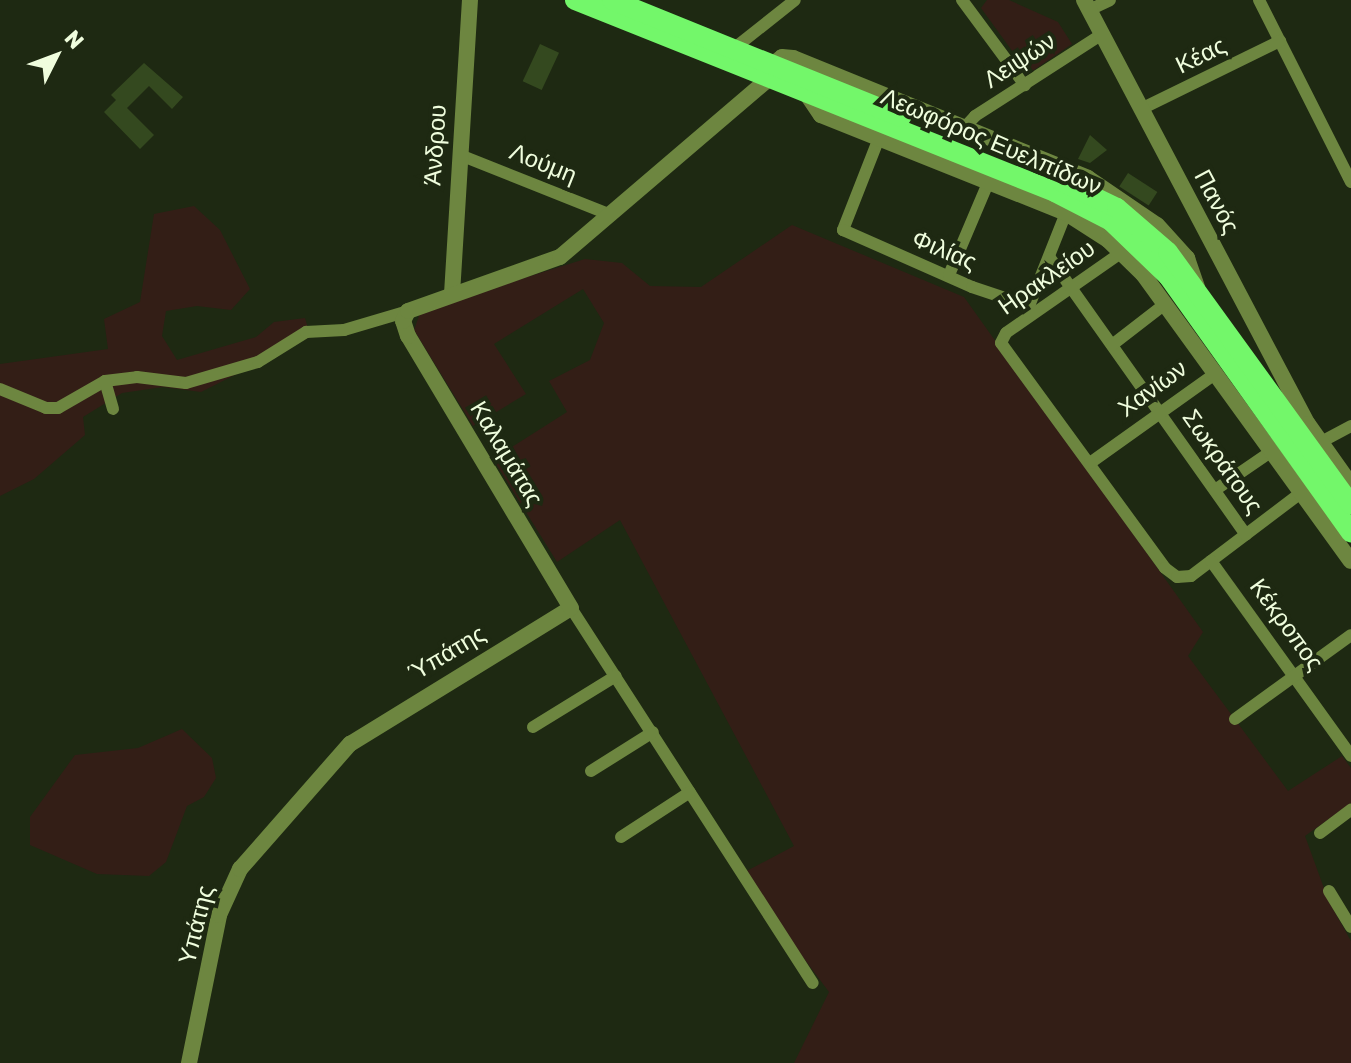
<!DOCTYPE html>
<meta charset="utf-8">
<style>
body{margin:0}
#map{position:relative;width:1351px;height:1063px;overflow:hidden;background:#1e2912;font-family:Rubik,sans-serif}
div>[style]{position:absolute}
.green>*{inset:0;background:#331e16}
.building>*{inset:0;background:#34491f;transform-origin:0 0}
.minor>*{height:12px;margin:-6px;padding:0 6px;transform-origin:6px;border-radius:6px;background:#6d8640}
.tertiary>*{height:16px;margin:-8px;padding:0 8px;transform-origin:8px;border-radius:8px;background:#6d8640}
.primary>*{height:20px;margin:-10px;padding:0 10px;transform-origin:10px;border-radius:10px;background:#73f76a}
span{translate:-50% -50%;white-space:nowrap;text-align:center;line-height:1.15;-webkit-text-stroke:8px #1e2912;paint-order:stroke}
.street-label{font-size:24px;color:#effddd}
.north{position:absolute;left:16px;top:16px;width:80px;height:80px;-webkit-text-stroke:6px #1e2912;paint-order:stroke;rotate:48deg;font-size:22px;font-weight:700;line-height:32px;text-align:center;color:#effddd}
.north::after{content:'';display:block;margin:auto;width:28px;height:36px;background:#effddd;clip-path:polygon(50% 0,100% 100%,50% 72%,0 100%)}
</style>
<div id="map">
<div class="green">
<i style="clip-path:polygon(987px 0,1009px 0,1058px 22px,1072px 44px,1031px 72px,1026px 70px,981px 8px)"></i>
<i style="clip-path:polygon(194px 206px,220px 230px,250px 289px,231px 310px,197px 306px,166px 311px,162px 336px,177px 360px,256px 337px,274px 322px,305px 318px,308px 328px,296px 344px,201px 392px,163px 387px,122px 393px,83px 417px,85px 435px,34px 479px,0 496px,0 364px,108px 349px,104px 319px,140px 302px,154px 214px)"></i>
<i style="clip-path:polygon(792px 225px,964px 297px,1203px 632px,1188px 656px,1288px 791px,1342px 756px,1351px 768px,1351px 803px,1305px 836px,1329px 902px,1351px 941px,1351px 1063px,794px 1063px,829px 992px,741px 874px,794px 846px,620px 520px,557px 562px,493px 459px,567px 412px,549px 381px,590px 360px,604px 323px,583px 289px,494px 344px,526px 394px,473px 426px,414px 330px,420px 313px,447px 302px,585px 259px,622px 263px,650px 286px,701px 287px)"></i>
<i style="clip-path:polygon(182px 729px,212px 758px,216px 778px,204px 797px,187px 806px,166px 862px,149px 876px,97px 874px,30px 845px,30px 817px,75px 755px,138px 748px)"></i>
</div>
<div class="building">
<i style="left:540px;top:44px;width:21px;height:41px;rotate:25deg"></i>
<i style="clip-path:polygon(144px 63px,183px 97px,172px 109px,149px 86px,127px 108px,154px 135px,140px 149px,104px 112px,116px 100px,111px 95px)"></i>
<i style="clip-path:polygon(1090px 135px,1107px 150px,1090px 163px,1078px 159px)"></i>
<i style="left:1128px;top:173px;width:35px;height:16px;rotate:33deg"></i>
</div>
<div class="minor">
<i style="left:962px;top:0;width:106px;rotate:53.5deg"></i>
<i style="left:1259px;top:0;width:204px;rotate:63.2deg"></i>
<i style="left:1089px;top:10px;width:23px;rotate:-25deg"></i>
<i style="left:732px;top:50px;width:80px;rotate:-38.4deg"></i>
<i style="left:1141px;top:109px;width:155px;rotate:-26.1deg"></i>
<i style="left:964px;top:128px;width:16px;rotate:-47deg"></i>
<i style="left:975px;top:116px;width:151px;rotate:-32.8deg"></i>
<i style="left:879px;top:138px;width:99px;rotate:111.4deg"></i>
<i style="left:843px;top:230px;width:141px;rotate:23.8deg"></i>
<i style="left:972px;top:287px;width:60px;rotate:18.4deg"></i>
<i style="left:1029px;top:306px;width:100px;rotate:-68.3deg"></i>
<i style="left:460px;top:155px;width:162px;rotate:21.7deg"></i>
<i style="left:1122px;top:252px;width:141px;rotate:145.1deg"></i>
<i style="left:1006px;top:333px;width:11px;rotate:117deg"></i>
<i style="left:1001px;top:343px;width:278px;rotate:53.9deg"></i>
<i style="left:1165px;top:568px;width:15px;rotate:37deg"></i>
<i style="left:1177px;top:577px;width:14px;rotate:-4deg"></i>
<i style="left:1191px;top:576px;width:139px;rotate:-37.1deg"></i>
<i style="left:1050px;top:258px;width:339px;rotate:54.7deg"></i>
<i style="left:949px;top:275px;width:100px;rotate:-67deg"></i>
<i style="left:1112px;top:345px;width:67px;rotate:-37.7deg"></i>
<i style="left:105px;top:381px;width:32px;rotate:-7deg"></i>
<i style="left:137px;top:377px;width:49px;rotate:7deg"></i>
<i style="left:186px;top:383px;width:75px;rotate:-16.3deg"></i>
<i style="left:258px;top:362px;width:57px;rotate:-32deg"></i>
<i style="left:306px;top:332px;width:38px;rotate:-3deg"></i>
<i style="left:344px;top:330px;width:67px;rotate:-16.5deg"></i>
<i style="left:0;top:389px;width:50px;rotate:22.4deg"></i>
<i style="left:46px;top:408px;width:12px"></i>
<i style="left:58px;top:408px;width:54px;rotate:-29.9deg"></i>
<i style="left:105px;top:381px;width:29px;rotate:74deg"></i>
<i style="left:1321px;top:442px;width:34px;rotate:-28deg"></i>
<i style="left:1090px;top:463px;width:155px;rotate:-35.5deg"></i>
<i style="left:1215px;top:490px;width:69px;rotate:-34.4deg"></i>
<i style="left:1211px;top:561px;width:240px;rotate:54.3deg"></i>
<i style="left:571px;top:608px;width:446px;rotate:57.2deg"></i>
<i style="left:1235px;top:719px;width:143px;rotate:-35.9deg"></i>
<i style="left:533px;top:727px;width:97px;rotate:-31.6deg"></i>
<i style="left:591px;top:771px;width:73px;rotate:-32.2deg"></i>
<i style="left:1320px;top:833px;width:39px;rotate:-37deg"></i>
<i style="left:621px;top:837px;width:82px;rotate:-33.1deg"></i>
<i style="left:1329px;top:891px;width:42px;rotate:58.6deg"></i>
</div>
<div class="tertiary">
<i style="left:1084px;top:0;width:480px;rotate:62.2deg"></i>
<i style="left:1308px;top:424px;width:75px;rotate:54.8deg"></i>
<i style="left:771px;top:66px;width:14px;rotate:-39deg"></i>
<i style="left:782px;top:57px;width:11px;rotate:5deg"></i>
<i style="left:793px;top:58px;width:318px;rotate:22.1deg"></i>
<i style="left:1088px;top:178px;width:83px;rotate:34.3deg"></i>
<i style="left:1157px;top:225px;width:45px;rotate:47.7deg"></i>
<i style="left:1187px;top:258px;width:31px;rotate:71deg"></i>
<i style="left:808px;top:96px;width:23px;rotate:56deg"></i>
<i style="left:821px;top:115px;width:264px;rotate:21.8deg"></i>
<i style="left:1066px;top:213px;width:50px;rotate:32.7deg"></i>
<i style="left:1108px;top:240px;width:49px;rotate:44.2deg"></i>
<i style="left:1143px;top:274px;width:354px;rotate:54.1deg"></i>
<i style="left:452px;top:294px;width:295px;rotate:-86.5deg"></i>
<i style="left:189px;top:1063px;width:151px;rotate:-78.5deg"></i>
<i style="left:219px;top:915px;width:51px;rotate:-65.5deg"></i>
<i style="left:240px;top:869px;width:167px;rotate:-48.7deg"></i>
<i style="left:350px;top:744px;width:259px;rotate:-31.6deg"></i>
<i style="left:571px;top:608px;width:317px;rotate:-120.9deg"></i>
<i style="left:408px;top:336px;width:16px;rotate:-108deg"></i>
<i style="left:403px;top:321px;width:11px;rotate:-63deg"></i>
<i style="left:408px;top:311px;width:161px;rotate:-19.6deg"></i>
<i style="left:560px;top:257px;width:272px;rotate:-40.5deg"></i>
</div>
<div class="primary">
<i style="left:575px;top:0;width:517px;rotate:21.8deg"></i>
<i style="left:1055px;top:192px;width:63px;rotate:27.4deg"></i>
<i style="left:1111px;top:221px;width:79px;rotate:44deg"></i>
<i style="left:1168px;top:276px;width:315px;rotate:54.5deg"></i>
<i style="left:612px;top:0;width:312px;rotate:22deg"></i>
<i style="left:1061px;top:181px;width:62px;rotate:25.7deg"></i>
<i style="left:1117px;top:208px;width:67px;rotate:40.8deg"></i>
<i style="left:1168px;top:252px;width:312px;rotate:54.1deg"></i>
</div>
<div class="street-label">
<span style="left:1201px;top:56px;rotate:-26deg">Κέας</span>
<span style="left:1020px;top:61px;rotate:-33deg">Λειψών</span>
<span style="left:991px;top:142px;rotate:23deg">Λεωφόρος Ευελπίδων</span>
<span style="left:436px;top:145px;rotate:-86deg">Άνδρου</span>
<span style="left:543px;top:164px;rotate:22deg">Λούμη</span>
<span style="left:1216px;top:202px;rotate:62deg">Πανός</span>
<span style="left:944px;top:251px;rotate:23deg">Φιλίας</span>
<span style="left:1047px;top:278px;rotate:-35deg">Ηρακλείου</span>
<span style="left:1153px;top:389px;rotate:-36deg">Χανίων</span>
<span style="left:506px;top:454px;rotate:59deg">Καλαμάτας</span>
<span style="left:1222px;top:462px;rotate:55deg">Σωκράτους</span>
<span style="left:1286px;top:625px;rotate:54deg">Κέκροπος</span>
<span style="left:447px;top:654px;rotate:-31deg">Ύπάτης</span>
<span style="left:197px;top:925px;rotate:-76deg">Υπάτης</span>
</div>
<div class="north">N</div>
</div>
